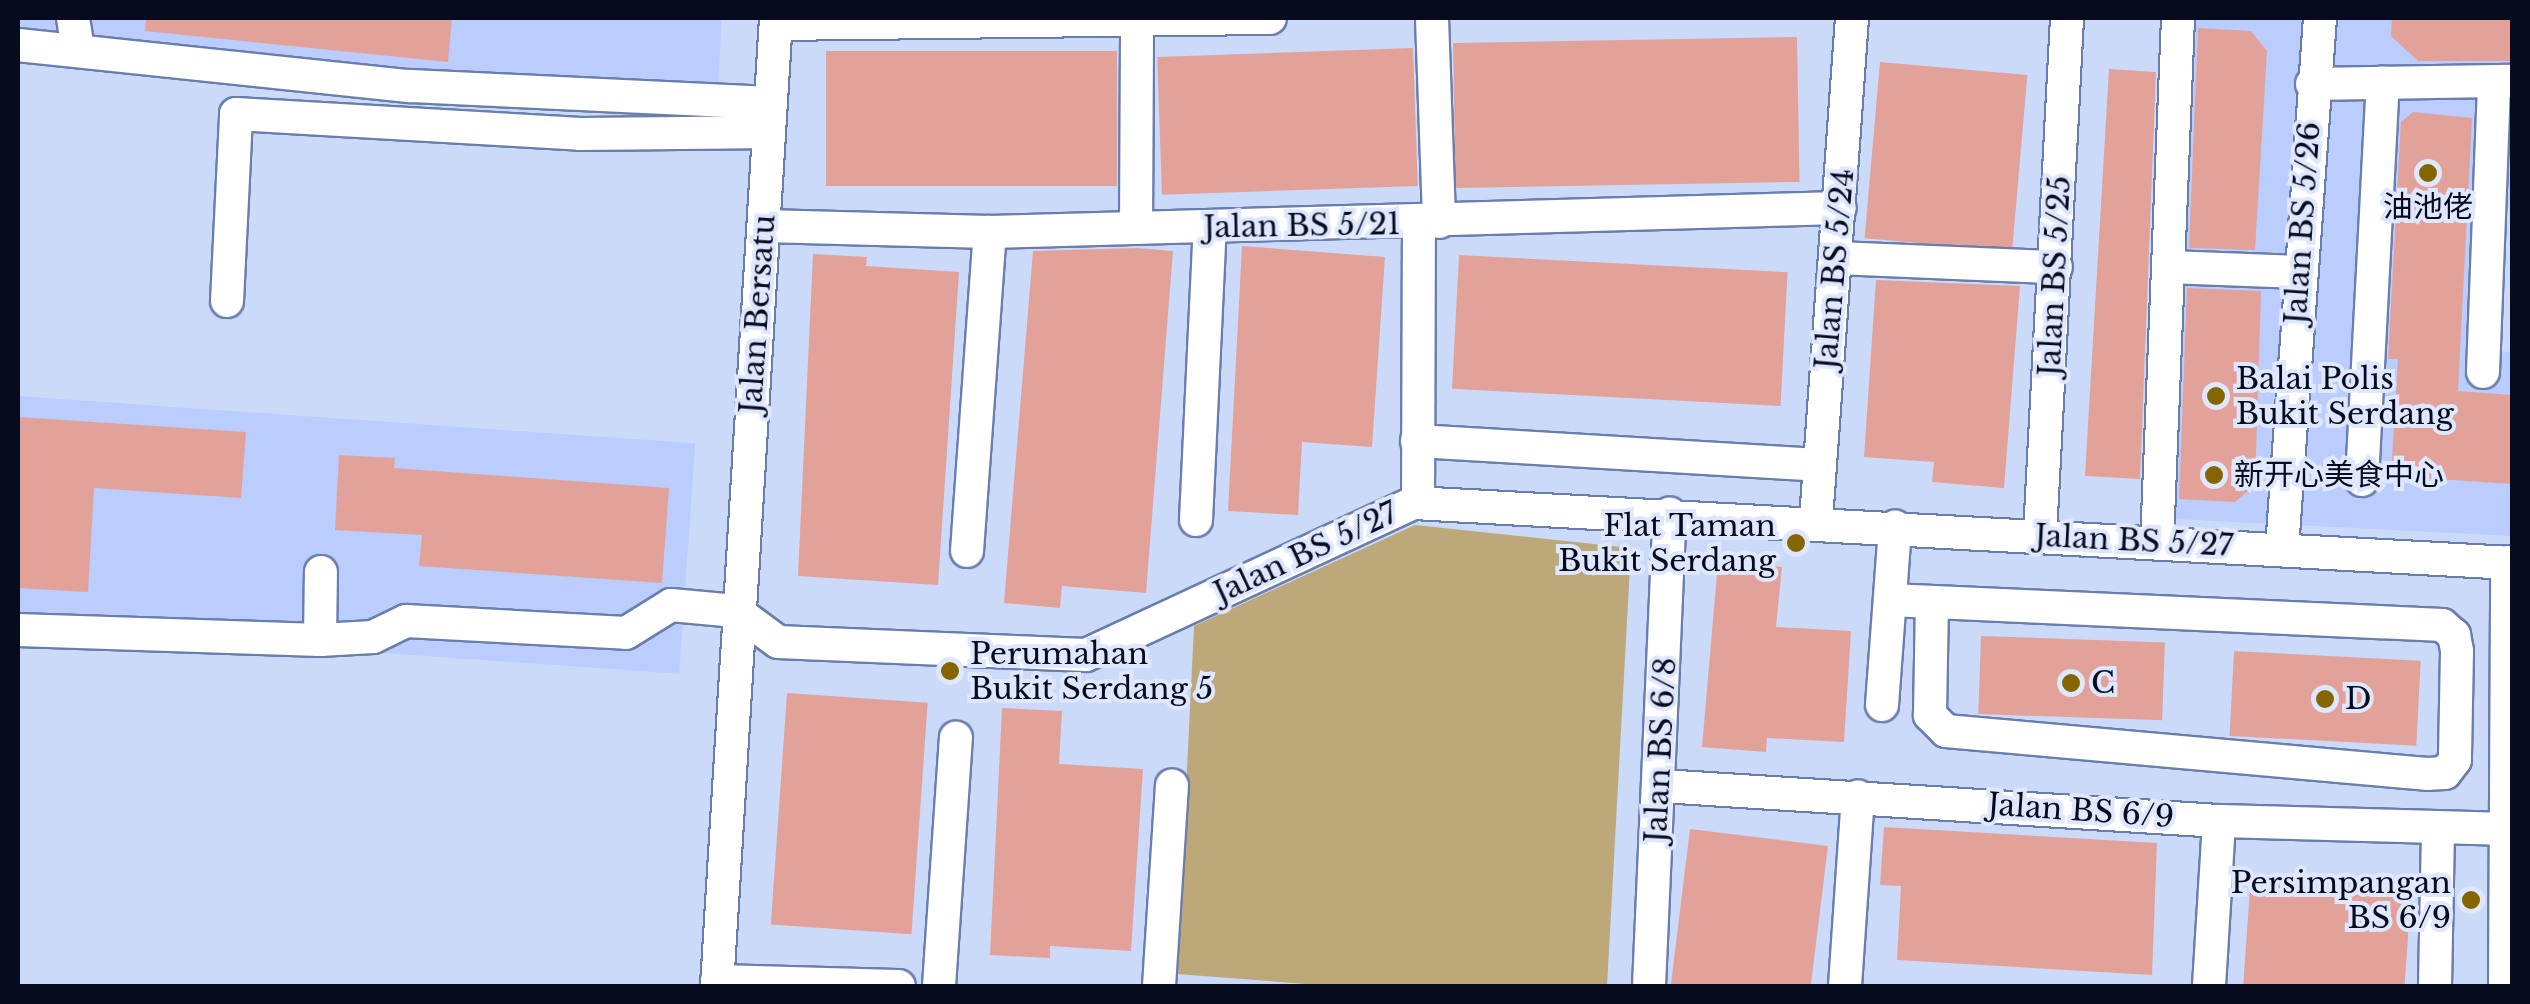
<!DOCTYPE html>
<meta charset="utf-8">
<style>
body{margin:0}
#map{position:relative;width:2530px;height:1004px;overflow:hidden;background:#ccdafa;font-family:"Libre Baskerville","Noto Sans SC",serif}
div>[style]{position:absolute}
.built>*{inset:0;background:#bacdfd;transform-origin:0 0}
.green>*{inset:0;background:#bda87a}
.building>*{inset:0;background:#e2a299;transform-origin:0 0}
.roads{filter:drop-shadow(2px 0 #6a7eae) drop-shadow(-2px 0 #6a7eae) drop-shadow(0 2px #6a7eae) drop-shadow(0 -2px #6a7eae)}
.minor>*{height:32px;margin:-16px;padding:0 16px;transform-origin:16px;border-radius:16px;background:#fff}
.dots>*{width:28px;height:28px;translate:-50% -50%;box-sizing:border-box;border:5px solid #dee7fd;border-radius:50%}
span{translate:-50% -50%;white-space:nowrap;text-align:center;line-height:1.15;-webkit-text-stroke:8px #dee7fd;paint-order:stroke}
.poi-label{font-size:30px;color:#060b1d}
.left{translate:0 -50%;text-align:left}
.right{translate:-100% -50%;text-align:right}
.street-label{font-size:30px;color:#060b1d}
.frame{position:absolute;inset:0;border:20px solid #060b1d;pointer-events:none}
</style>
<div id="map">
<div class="built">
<i style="clip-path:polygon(18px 18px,722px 18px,718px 88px,413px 75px,18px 34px)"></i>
<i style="clip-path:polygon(2176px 18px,2512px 18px,2512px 197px,2502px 214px,2497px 351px,2512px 352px,2512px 536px,2155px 518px)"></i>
<i style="left:18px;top:396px;width:679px;height:231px;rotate:4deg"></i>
</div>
<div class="green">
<i style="clip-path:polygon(1415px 525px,1631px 548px,1607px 986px,1332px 986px,1177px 974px,1194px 626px)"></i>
</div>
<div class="building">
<i style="clip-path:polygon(146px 18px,452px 18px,448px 62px,145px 31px)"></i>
<i style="clip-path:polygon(2392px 18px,2512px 18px,2512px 61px,2418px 61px,2391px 36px)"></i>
<i style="clip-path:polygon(2198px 28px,2251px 31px,2267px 51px,2255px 250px,2189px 248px)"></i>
<i style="left:1797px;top:37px;width:145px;height:344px;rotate:89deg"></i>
<i style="left:1413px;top:48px;width:138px;height:256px;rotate:88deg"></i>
<i style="left:1117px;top:51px;width:135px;height:291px;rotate:90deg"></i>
<i style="left:1880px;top:62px;width:148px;height:177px;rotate:5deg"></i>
<i style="clip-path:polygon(2109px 69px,2156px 72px,2140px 479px,2085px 476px)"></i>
<i style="clip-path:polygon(2413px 112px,2472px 118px,2458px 391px,2512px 395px,2512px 484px,2391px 476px,2398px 359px,2388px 359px,2401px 122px)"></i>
<i style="clip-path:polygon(1242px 246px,1385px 257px,1372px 447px,1302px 442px,1298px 515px,1228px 511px)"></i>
<i style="clip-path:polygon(1137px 248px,1173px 251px,1146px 593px,1062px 586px,1060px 608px,1004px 603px,1033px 251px)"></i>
<i style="clip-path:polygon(813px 254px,867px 257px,866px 266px,959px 272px,938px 585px,798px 576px)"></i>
<i style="left:1459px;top:255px;width:329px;height:134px;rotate:3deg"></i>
<i style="clip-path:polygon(1876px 280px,2020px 286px,2004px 488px,1932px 482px,1934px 462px,1864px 457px)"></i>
<i style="clip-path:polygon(2187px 288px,2261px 291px,2255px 485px,2235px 502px,2179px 499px)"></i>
<i style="clip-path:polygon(18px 417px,246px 432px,241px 498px,94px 488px,88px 592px,18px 588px)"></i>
<i style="clip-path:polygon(339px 455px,395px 458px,394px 468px,669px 488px,662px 583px,419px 566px,422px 535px,335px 530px)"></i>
<i style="clip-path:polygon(1718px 562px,1782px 567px,1776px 627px,1851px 631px,1844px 742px,1767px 738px,1766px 752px,1702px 747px)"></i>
<i style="left:1981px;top:636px;width:184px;height:78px;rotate:2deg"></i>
<i style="left:2234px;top:651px;width:187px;height:85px;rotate:3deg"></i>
<i style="left:787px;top:693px;width:141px;height:232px;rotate:4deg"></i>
<i style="clip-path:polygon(1002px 708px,1062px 711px,1059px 764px,1143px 769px,1131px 951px,1050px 946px,1050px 958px,990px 955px)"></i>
<i style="clip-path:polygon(1884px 827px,2157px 843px,2152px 975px,1897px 960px,1901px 886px,1880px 885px)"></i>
<i style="left:1690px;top:829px;width:139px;height:157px;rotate:7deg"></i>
<i style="left:2251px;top:874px;width:161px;height:112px;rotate:4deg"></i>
</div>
<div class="roads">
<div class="minor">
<i style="left:73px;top:18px;width:33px;rotate:81deg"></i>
<i style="left:1432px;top:18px;width:204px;rotate:88deg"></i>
<i style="left:776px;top:24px;width:494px;rotate:-0.7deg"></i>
<i style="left:18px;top:45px;width:395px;rotate:6deg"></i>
<i style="left:411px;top:86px;width:360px;rotate:2.7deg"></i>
<i style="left:2312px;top:84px;width:200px;rotate:-0.9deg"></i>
<i style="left:764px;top:226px;width:226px;rotate:1.5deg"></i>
<i style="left:990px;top:232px;width:850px;rotate:-1.62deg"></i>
<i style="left:1136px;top:228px;width:209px;rotate:-89.7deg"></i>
<i style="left:1837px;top:258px;width:219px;rotate:2.4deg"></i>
<i style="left:2168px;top:267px;width:132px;rotate:2.2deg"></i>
<i style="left:227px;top:301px;width:187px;rotate:-87.2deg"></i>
<i style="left:236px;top:114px;width:345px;rotate:3.3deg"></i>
<i style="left:580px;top:134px;width:189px;rotate:-0.6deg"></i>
<i style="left:2483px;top:372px;width:290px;rotate:-87.8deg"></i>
<i style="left:1417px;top:441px;width:403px;rotate:3.4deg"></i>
<i style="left:2362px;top:480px;width:398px;rotate:-87deg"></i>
<i style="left:1418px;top:503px;width:280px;rotate:-89.8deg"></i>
<i style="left:1196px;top:520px;width:292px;rotate:-87.3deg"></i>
<i style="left:1816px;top:520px;width:503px;rotate:-85.9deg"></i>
<i style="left:2040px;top:535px;width:518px;rotate:-87.01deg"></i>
<i style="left:2157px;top:543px;width:525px;rotate:-87.71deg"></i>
<i style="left:2282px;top:549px;width:532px;rotate:-85.91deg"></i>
<i style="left:967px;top:551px;width:320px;rotate:-85.9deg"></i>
<i style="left:1890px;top:600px;width:553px;rotate:2.59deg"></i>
<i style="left:2442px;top:625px;width:16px;rotate:40deg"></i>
<i style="left:2454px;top:635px;width:16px;rotate:79deg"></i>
<i style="left:2457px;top:651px;width:109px;rotate:91.1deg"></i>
<i style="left:2455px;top:760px;width:16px;rotate:128deg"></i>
<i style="left:2445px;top:773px;width:17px;rotate:177deg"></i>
<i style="left:2428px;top:774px;width:484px;rotate:-174.9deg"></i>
<i style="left:1946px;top:731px;width:23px;rotate:-135deg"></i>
<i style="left:1930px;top:715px;width:113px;rotate:-89deg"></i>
<i style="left:736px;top:611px;width:52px;rotate:36.4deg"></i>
<i style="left:778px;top:642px;width:308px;rotate:2.4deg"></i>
<i style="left:1086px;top:655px;width:362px;rotate:-24.9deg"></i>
<i style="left:1414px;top:503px;width:1100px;rotate:3.13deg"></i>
<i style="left:18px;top:630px;width:302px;rotate:1.9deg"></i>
<i style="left:320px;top:640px;width:53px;rotate:-3.2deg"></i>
<i style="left:373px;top:637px;width:37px;rotate:-26deg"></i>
<i style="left:406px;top:621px;width:220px;rotate:3.1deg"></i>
<i style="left:626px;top:633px;width:53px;rotate:-31.9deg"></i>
<i style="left:671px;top:605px;width:65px;rotate:5.3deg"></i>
<i style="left:320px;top:640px;width:68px;rotate:-89.2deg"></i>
<i style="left:1882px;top:705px;width:179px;rotate:-85.8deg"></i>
<i style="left:1661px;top:786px;width:559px;rotate:3.59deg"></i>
<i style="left:2219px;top:821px;width:283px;rotate:1.6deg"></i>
<i style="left:717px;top:981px;width:182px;rotate:1.6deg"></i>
<i style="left:717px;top:986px;width:970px;rotate:-86.51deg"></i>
<i style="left:939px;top:986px;width:249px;rotate:-86.1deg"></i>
<i style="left:1159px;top:986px;width:201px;rotate:-86.3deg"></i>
<i style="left:1649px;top:986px;width:473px;rotate:-87.5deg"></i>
<i style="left:1845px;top:986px;width:190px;rotate:-86.1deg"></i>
<i style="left:2209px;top:986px;width:165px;rotate:-86.5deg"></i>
<i style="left:2435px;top:986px;width:158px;rotate:-88.9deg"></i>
<i style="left:2505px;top:986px;width:424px;rotate:-89.7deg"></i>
</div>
</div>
<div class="dots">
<i style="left:2428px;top:173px;background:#856500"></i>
<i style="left:2216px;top:396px;background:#856500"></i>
<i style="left:2214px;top:475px;background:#856500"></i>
<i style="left:1796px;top:543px;background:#856500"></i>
<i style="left:950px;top:671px;background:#856500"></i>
<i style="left:2071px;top:683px;background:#856500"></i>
<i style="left:2325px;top:699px;background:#856500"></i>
<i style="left:2471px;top:900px;background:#856500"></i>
</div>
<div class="poi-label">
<span style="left:2428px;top:207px">油池佬</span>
<span class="left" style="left:2236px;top:396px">Balai Polis<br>Bukit Serdang</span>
<span class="left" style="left:2234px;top:475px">新开心美食中心</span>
<span class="right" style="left:1776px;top:543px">Flat Taman<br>Bukit Serdang</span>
<span class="left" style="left:970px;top:671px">Perumahan<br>Bukit Serdang 5</span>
<span class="left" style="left:2091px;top:683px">C</span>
<span class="left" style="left:2345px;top:699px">D</span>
<span class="right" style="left:2451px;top:900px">Persimpangan<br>BS 6/9</span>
</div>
<div class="street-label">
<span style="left:2303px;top:223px;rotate:-86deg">Jalan BS 5/26</span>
<span style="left:1302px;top:226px;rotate:-1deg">Jalan BS 5/21</span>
<span style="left:1835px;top:269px;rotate:-85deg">Jalan BS 5/24</span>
<span style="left:2055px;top:276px;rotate:-87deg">Jalan BS 5/25</span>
<span style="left:758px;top:314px;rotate:-86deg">Jalan Bersatu</span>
<span style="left:2134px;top:541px;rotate:3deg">Jalan BS 5/27</span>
<span style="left:1306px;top:553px;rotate:-25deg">Jalan BS 5/27</span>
<span style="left:1661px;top:750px;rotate:-87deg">Jalan BS 6/8</span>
<span style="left:2081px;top:811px;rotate:4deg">Jalan BS 6/9</span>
</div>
<div class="frame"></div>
</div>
